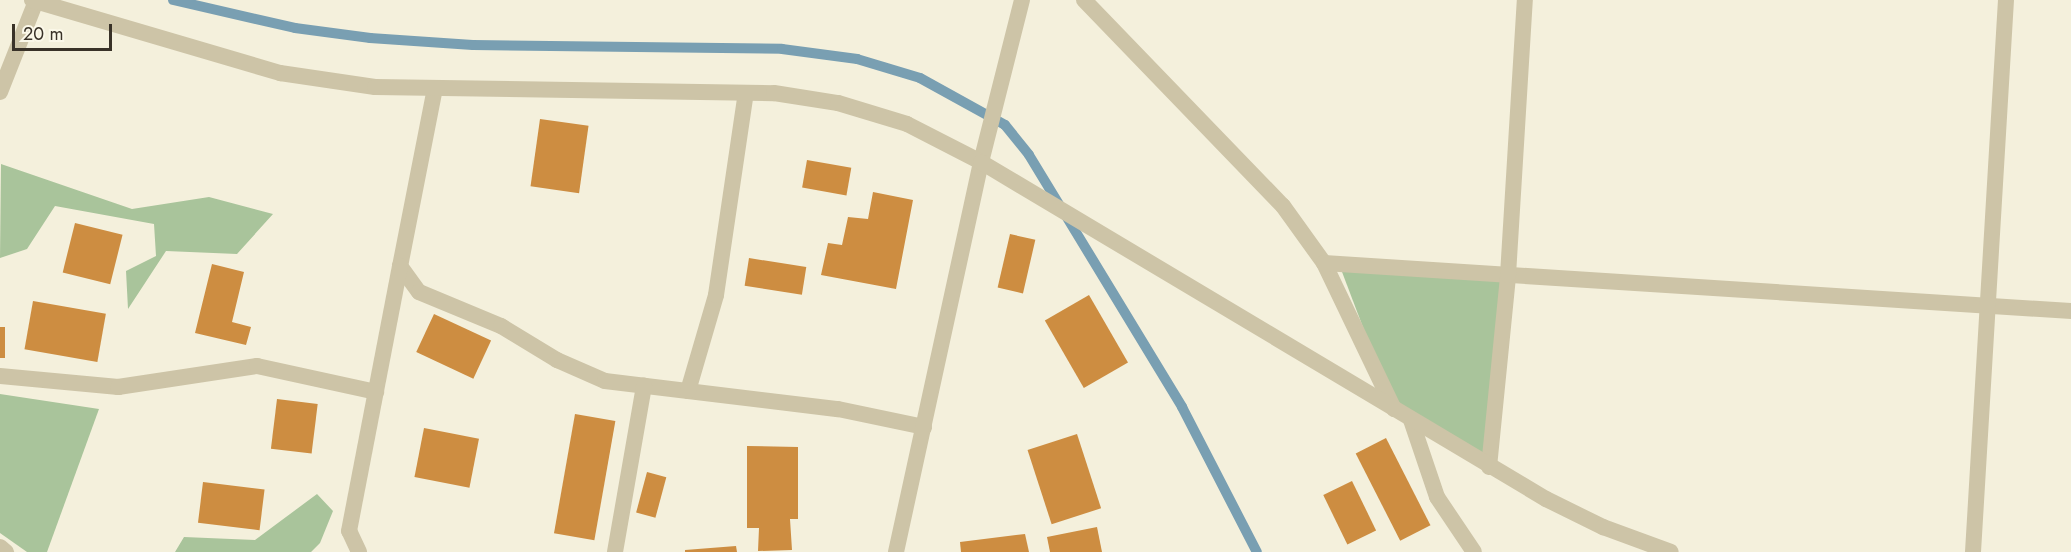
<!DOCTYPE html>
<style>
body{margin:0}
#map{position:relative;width:2071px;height:552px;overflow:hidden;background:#f4f0dc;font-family:Jost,sans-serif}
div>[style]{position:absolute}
.green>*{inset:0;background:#a9c49b}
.stream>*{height:10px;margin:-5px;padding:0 5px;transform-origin:5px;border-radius:5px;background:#799fb2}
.building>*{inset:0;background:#cd8d41;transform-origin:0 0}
.minor>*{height:16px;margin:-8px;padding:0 8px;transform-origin:8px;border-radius:8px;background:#cdc4a7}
.tertiary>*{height:16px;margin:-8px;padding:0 8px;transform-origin:8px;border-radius:8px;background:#cdc4a7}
span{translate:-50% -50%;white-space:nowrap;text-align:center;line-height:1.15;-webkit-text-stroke:4.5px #fbf8e9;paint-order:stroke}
.scale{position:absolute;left:12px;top:24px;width:100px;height:27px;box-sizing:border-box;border:3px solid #393228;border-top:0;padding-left:8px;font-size:18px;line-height:21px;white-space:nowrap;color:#393228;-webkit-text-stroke:4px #fbf8e9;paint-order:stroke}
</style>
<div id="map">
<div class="green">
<i style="clip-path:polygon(1px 164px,132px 209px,209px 197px,273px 214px,237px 254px,166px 251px,128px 309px,126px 271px,156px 256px,154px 224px,55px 206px,27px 249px,0 258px)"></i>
<i style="clip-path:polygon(1339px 264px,1508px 275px,1489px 467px,1394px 409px)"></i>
<i style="clip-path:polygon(0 394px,99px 409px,47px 552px,27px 552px,0 533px)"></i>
<i style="clip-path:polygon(317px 494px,333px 511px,320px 543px,311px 552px,175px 552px,184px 537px,255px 540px)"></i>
</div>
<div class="stream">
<i style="left:173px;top:0;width:125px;rotate:12.9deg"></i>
<i style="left:295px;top:28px;width:76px;rotate:7.6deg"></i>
<i style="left:370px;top:38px;width:103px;rotate:3.9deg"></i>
<i style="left:473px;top:45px;width:309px;rotate:0.7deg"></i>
<i style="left:782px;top:49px;width:76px;rotate:7.6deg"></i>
<i style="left:857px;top:59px;width:66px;rotate:16.8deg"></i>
<i style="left:920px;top:78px;width:97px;rotate:28.9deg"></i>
<i style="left:1005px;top:125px;width:38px;rotate:51deg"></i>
<i style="left:1029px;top:155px;width:295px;rotate:58.7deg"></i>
<i style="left:1182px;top:407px;width:163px;rotate:62.7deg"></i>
</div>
<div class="building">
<i style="left:540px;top:119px;width:49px;height:68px;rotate:8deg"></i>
<i style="left:807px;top:160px;width:45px;height:28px;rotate:10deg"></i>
<i style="clip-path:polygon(873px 192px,913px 200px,896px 289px,821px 275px,828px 243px,842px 245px,848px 217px,868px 219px)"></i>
<i style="left:75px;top:223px;width:49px;height:51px;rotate:14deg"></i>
<i style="left:1010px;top:234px;width:26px;height:55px;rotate:13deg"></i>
<i style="left:749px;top:258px;width:58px;height:28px;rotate:9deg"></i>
<i style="clip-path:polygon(212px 264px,244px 272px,232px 322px,251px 327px,246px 345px,195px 333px)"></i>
<i style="left:1089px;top:295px;width:78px;height:51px;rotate:60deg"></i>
<i style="left:33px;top:301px;width:74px;height:49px;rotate:10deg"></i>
<i style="left:434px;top:314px;width:63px;height:42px;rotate:25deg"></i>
<i style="left:0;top:327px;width:5px;height:31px"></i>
<i style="left:277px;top:399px;width:41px;height:50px;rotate:7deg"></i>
<i style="left:575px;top:414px;width:41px;height:121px;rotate:10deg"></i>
<i style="left:424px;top:428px;width:56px;height:50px;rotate:11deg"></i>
<i style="left:1077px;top:434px;width:78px;height:52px;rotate:72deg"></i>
<i style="left:1386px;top:438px;width:98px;height:34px;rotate:63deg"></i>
<i style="clip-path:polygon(747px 446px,798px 447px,798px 519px,790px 519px,792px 550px,758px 551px,759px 528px,747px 528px)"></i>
<i style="left:647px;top:472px;width:20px;height:42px;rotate:15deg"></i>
<i style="left:1352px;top:481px;width:55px;height:32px;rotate:64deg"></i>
<i style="left:203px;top:482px;width:62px;height:41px;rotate:7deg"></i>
<i style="clip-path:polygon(1097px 527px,1102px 552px,1050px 552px,1047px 537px)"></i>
<i style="clip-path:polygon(1025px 534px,1029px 552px,961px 552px,960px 542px)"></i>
<i style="clip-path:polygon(736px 546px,737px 552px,685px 552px,685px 550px)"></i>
</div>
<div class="minor">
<i style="left:1084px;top:0;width:286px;rotate:46deg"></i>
<i style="left:1283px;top:206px;width:70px;rotate:54.3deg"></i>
<i style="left:1324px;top:263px;width:162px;rotate:64.4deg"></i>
<i style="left:435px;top:88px;width:181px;rotate:101.1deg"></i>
<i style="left:400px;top:266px;width:32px;rotate:54deg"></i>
<i style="left:419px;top:292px;width:89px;rotate:22.5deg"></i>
<i style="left:501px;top:326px;width:66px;rotate:31.3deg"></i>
<i style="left:557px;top:360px;width:52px;rotate:23.6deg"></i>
<i style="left:605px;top:381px;width:235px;rotate:6.9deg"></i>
<i style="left:838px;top:409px;width:88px;rotate:11.8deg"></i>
<i style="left:0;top:92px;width:98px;rotate:-68.4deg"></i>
<i style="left:1324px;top:263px;width:749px;rotate:3.68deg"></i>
<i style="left:0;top:376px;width:119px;rotate:5.3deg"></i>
<i style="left:118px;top:387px;width:141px;rotate:-8.6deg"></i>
<i style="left:257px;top:366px;width:122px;rotate:12.3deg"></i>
<i style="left:688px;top:391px;width:100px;rotate:-73.7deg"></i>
<i style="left:716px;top:295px;width:204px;rotate:-81.6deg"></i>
<i style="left:1411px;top:420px;width:81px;rotate:71.3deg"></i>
<i style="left:1437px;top:497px;width:66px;rotate:56.1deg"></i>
<i style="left:1489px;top:467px;width:193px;rotate:-84.3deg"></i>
<i style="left:1508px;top:275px;width:276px;rotate:-86.5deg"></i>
<i style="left:0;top:547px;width:8px;rotate:40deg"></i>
<i style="left:359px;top:552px;width:23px;rotate:-115deg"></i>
<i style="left:349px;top:531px;width:270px;rotate:-79.1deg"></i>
<i style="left:615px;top:552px;width:169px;rotate:-80.1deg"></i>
<i style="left:896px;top:552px;width:399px;rotate:-77.7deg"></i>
<i style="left:981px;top:162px;width:167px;rotate:-75.8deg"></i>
<i style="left:1973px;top:552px;width:553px;rotate:-86.58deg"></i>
</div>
<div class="tertiary">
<i style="left:32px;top:0;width:259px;rotate:16.4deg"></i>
<i style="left:280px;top:73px;width:96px;rotate:8.4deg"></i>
<i style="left:375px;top:87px;width:399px;rotate:0.9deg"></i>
<i style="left:774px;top:93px;width:65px;rotate:8.9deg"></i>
<i style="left:838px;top:103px;width:72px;rotate:16.9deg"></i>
<i style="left:907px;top:124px;width:83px;rotate:27.2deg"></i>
<i style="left:981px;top:162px;width:658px;rotate:30.81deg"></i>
<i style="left:1546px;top:499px;width:64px;rotate:26.2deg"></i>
<i style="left:1603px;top:527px;width:72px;rotate:20.2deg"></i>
</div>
<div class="scale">20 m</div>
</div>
